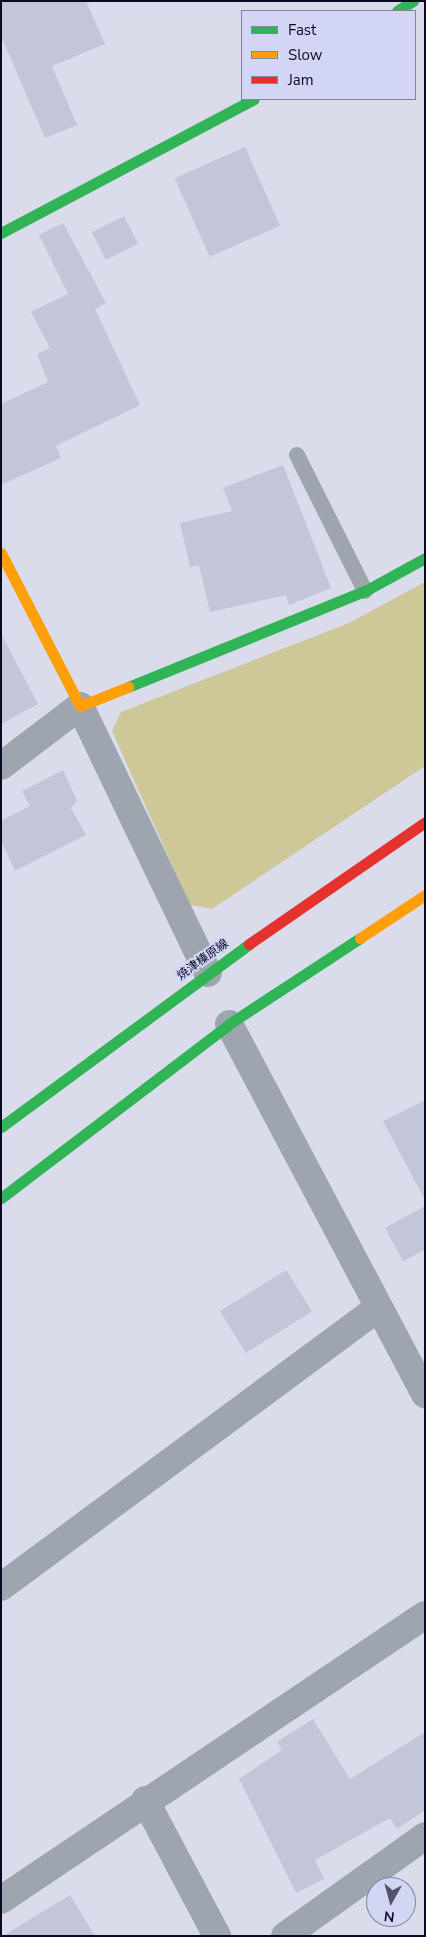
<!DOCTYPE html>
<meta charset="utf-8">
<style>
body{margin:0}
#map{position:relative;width:426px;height:1937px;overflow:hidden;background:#dadcec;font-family:"Nunito Sans","Noto Sans JP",sans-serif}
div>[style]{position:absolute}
.green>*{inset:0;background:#cec797}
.building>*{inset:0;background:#c3c5d9;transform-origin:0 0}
.lane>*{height:16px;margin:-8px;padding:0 8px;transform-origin:8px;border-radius:8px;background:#9da6ae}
.street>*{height:28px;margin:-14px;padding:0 14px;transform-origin:14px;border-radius:14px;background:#9da6ae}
.fast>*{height:11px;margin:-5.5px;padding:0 5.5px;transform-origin:5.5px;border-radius:5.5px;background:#30b455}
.slow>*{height:11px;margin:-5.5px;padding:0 5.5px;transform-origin:5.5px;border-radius:5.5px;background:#ff9f0a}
.jam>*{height:11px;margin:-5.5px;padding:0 5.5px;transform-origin:5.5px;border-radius:5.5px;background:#e5322d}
span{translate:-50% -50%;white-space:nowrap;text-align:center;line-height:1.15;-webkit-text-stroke:4px #d2d6f4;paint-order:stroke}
.street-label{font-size:12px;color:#090922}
.frame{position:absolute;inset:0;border:2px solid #090922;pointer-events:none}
.legend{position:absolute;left:241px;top:10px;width:175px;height:90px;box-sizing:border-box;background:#d2d6f4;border:1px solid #8284a0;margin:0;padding:6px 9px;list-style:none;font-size:15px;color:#090922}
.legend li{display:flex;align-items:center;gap:10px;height:25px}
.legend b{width:25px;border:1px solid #8284a0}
.north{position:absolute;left:366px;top:1877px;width:50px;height:50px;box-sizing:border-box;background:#d2d6f4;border:1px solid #8284a0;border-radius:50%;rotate:187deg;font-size:14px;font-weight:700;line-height:20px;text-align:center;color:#090922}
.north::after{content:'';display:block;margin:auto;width:18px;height:22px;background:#525369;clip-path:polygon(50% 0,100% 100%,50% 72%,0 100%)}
</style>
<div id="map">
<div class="green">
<i style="clip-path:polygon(425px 582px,425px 766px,212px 909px,190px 905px,112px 731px,121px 712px,349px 623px)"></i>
</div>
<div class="building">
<i style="clip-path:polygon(1px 1px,86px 1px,105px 44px,52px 66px,77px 125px,45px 138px,1px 36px)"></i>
<i style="left:245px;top:147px;width:86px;height:77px;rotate:66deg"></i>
<i style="left:124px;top:216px;width:31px;height:36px;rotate:63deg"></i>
<i style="clip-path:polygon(63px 223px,106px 303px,95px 309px,140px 405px,56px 446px,61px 458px,1px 485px,1px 404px,48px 382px,37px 354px,50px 348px,31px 312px,68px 294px,39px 235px)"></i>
<i style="clip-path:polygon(283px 465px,331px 588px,289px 605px,286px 595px,210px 612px,199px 565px,190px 567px,180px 523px,232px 511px,223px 488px)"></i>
<i style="clip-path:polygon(1px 634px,38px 704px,1px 724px)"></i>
<i style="clip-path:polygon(63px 770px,77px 801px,71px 808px,86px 835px,15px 871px,1px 841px,1px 821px,30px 806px,22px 791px)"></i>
<i style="clip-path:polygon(425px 1100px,425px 1200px,383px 1121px)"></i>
<i style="clip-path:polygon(425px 1206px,425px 1250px,403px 1261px,385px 1228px)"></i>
<i style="left:286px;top:1270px;width:49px;height:78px;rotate:58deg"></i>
<i style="clip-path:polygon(313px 1719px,350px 1779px,425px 1732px,425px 1810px,397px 1829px,390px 1818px,315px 1860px,324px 1879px,296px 1893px,239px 1779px,282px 1750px,277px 1742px)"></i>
<i style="clip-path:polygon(70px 1895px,95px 1936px,3px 1936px)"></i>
</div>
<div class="lane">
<i style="left:297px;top:455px;width:152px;rotate:63.4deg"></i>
</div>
<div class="street">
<i style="left:1px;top:766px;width:99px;rotate:-37.2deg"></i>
<i style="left:80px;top:706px;width:296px;rotate:64.4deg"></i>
<i style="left:229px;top:1024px;width:419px;rotate:62.1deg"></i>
<i style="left:1px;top:1587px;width:469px;rotate:-36.5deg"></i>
<i style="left:145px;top:1800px;width:154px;rotate:62.1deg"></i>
<i style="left:1px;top:1900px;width:511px;rotate:-33.91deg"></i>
<i style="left:285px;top:1936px;width:172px;rotate:-35.5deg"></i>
</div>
<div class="fast">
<i style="left:397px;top:11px;width:19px;rotate:-32deg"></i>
<i style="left:1px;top:233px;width:286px;rotate:-27.9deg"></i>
<i style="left:128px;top:687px;width:256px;rotate:-22.1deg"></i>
<i style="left:365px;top:591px;width:68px;rotate:-28.8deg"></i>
<i style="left:1px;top:1127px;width:308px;rotate:-36.4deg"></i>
<i style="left:1px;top:1198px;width:287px;rotate:-37.3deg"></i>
<i style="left:229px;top:1024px;width:157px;rotate:-33.3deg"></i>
</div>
<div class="slow">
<i style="left:1px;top:553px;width:172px;rotate:62.7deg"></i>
<i style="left:80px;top:706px;width:52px;rotate:-21.6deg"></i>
<i style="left:360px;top:938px;width:78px;rotate:-33.5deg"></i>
</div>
<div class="jam">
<i style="left:249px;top:944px;width:214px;rotate:-34.7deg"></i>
</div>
<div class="street-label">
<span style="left:203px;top:960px;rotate:-36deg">焼津榛原線</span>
</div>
<div class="frame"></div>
<ul class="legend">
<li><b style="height:6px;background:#30b455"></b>Fast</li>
<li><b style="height:6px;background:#ff9f0a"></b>Slow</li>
<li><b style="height:6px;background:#e5322d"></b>Jam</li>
</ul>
<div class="north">N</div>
</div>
